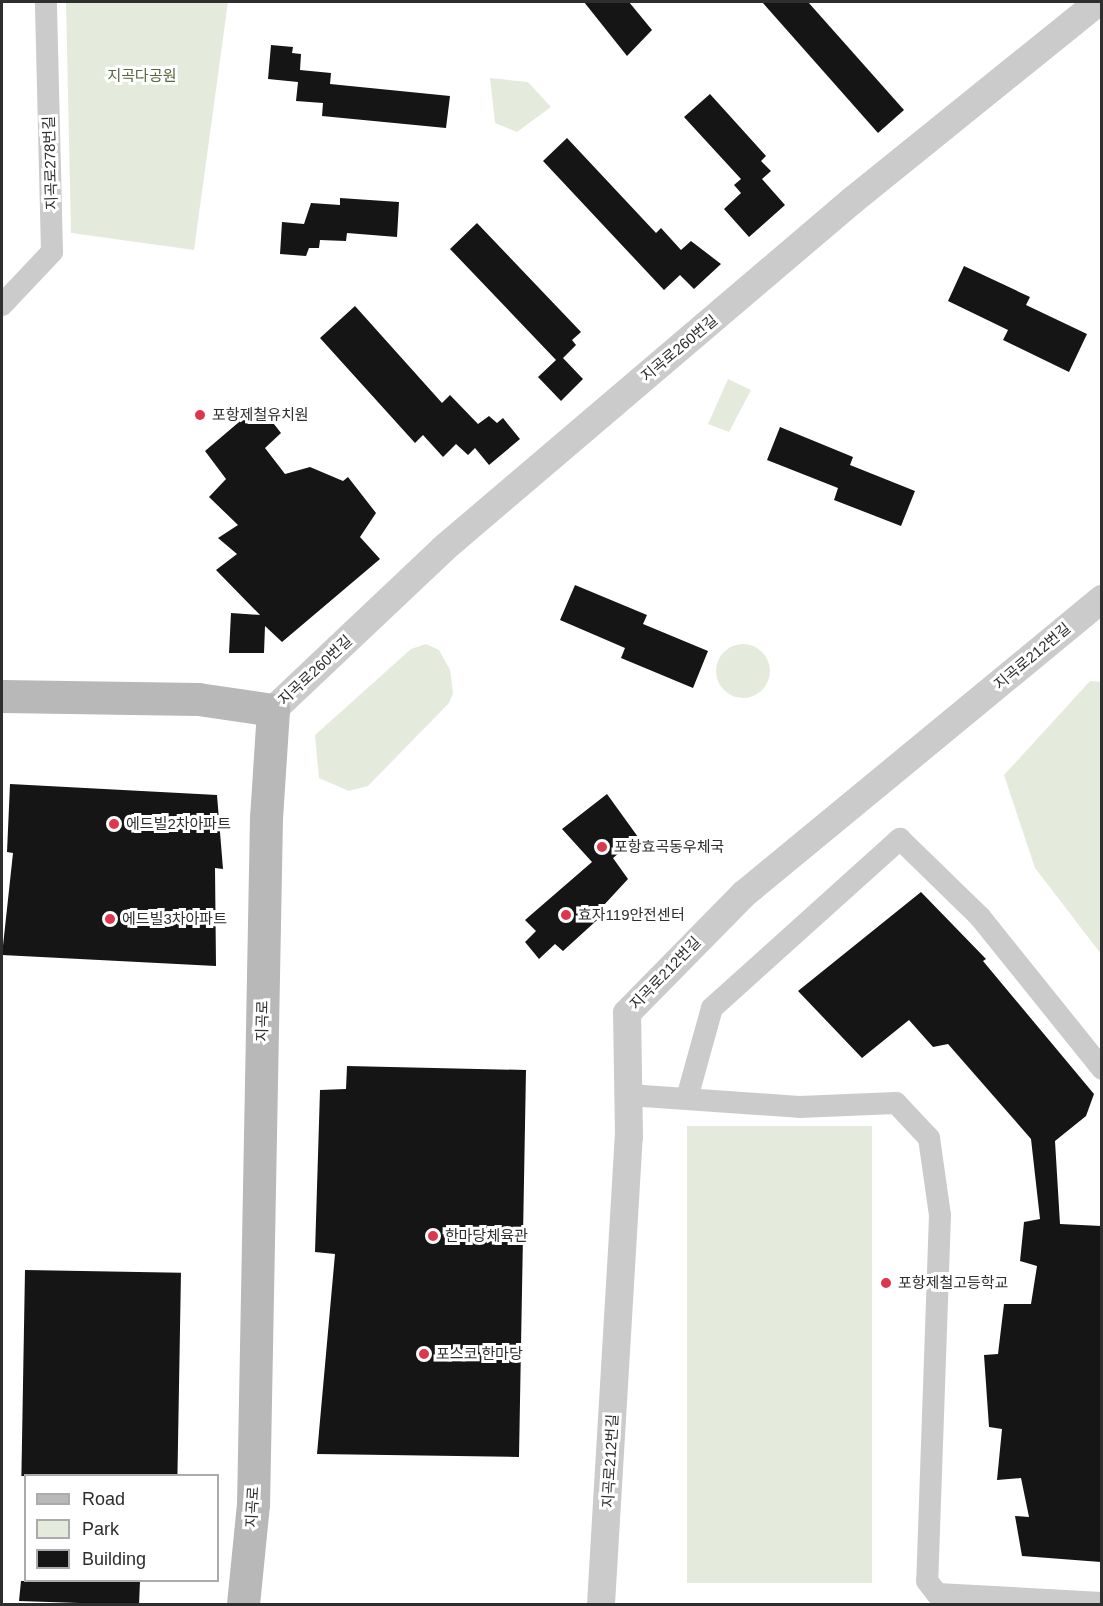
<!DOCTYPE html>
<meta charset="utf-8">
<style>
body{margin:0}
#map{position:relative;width:1103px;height:1606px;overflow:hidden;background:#fff;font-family:Arial,"Noto Sans KR",sans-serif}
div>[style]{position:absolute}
.green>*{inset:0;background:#e5ebdc;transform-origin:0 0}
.round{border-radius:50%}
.building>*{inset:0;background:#151515;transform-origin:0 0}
.minor>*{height:22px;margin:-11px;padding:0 11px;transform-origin:11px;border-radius:11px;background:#cbcbcb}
.tertiary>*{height:28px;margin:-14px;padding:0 14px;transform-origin:14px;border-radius:14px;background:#cbcbcb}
.secondary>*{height:33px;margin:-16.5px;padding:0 16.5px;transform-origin:16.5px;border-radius:16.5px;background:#b8b8b8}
.dots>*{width:16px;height:16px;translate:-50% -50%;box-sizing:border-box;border:3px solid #fff;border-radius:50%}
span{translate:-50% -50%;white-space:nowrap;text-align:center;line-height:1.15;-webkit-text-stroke:6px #fff;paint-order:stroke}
.park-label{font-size:15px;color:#53673d}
.street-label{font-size:15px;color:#2e2e2e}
.poi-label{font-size:15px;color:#2e2e2e}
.left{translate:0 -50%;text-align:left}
.frame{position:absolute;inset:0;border:3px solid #2e2e2e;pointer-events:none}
.legend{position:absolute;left:24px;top:1474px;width:195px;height:108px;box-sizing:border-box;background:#fff;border:2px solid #ababab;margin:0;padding:8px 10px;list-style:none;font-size:18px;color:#2e2e2e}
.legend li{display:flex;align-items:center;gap:12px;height:30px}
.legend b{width:30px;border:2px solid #ababab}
</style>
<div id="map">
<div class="green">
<i style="clip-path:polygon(66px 2px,228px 2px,194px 250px,71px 233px)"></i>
<i style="clip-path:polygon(490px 78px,528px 82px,551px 107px,517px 132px,495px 123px)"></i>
<i style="clip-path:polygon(728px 379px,751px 390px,729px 432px,708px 424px)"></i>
<i style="clip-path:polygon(426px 644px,439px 650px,450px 670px,453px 693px,449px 703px,368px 786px,349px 791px,319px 778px,315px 735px,411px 649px)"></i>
<i class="round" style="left:716px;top:644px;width:54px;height:54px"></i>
<i style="clip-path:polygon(1090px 681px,1102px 682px,1101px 954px,1035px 868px,1004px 775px)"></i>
<i style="left:687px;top:1126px;width:185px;height:457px"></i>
</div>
<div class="building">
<i style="clip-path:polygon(584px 2px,629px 2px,652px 30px,627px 56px)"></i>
<i style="clip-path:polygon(762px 2px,808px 2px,904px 110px,878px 133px)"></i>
<i style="clip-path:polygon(271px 45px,293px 47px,292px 53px,301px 54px,300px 70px,331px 73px,330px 84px,450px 96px,446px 128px,322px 116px,323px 103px,296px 101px,298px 82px,268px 79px)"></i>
<i style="clip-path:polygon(710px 94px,766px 156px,761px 161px,771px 171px,762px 179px,785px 205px,749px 237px,724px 209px,741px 193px,734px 185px,741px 179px,684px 117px)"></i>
<i style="clip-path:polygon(567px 138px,656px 233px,661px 228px,681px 250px,691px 241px,721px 264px,694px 289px,680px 275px,664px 290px,543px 161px)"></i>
<i style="clip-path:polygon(340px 198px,399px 202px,397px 237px,347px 233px,346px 241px,320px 240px,319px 248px,309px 248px,306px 256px,280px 254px,282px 222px,304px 224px,311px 203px,340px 205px)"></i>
<i style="clip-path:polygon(477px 223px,581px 332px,572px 340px,576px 345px,563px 358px,583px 379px,561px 401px,538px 377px,556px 360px,450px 249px)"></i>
<i style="clip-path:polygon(964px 266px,1030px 297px,1026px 305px,1087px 334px,1069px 372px,1003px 340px,1008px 330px,948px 301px)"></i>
<i style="clip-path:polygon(355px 306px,442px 403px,450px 395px,478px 424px,489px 416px,497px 423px,503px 418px,520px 439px,489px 465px,475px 448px,468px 455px,456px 444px,443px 457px,423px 435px,415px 443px,320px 338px)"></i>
<i style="clip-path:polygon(259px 405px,281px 433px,265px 448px,285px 474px,310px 467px,343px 481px,348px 477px,376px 513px,360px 537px,380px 559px,282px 642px,265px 626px,264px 653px,229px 653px,231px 613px,260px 615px,216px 570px,237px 554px,218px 538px,238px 525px,209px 497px,226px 479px,205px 451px)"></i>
<i style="clip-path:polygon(780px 427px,853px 457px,850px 465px,915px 491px,901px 526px,834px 500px,838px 488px,767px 460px)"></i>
<i style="clip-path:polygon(575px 585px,647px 615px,643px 624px,708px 651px,693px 688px,621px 658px,625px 648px,560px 620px)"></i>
<i style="clip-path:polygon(10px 784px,217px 795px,223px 869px,215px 868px,216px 966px,2px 955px,13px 853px,7px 852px)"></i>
<i style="clip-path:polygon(607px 794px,638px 837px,613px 858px,628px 879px,603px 906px,607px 911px,563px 951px,555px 944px,539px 959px,525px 942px,536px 931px,525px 920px,592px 862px,562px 829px)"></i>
<i style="clip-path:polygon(921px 892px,986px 959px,983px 961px,1094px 1094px,1086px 1116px,1055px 1141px,1060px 1224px,1101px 1226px,1101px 1562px,1022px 1556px,1015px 1516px,1029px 1517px,1021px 1478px,997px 1480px,1002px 1429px,989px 1427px,984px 1355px,998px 1354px,1004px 1304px,1031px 1304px,1037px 1266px,1020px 1261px,1024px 1222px,1040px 1219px,1031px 1139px,948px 1044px,933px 1047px,909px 1020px,862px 1058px,798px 991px)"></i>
<i style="clip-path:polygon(347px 1066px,526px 1070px,519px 1457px,317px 1454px,335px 1254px,315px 1252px,320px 1090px,346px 1089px)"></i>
<i style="left:25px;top:1270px;width:156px;height:206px;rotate:1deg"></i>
<i style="clip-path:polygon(21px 1581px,140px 1581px,139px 1605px,19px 1601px)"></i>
</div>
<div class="minor">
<i style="left:2px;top:305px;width:73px;rotate:-46.7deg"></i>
<i style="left:52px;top:252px;width:250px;rotate:-91.4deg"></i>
<i style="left:629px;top:1095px;width:170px;rotate:4deg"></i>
<i style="left:799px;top:1107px;width:97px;rotate:-2.4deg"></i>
<i style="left:896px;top:1103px;width:48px;rotate:46.7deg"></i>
<i style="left:929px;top:1138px;width:78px;rotate:81.9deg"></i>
<i style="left:940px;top:1215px;width:366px;rotate:92deg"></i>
<i style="left:927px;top:1581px;width:16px;rotate:52deg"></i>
<i style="left:937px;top:1594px;width:165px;rotate:3.1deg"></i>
<i style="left:687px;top:1098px;width:93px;rotate:-74.5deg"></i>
<i style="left:712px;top:1008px;width:253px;rotate:-42deg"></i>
<i style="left:900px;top:839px;width:112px;rotate:44.3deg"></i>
<i style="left:980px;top:917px;width:195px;rotate:51.2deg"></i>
</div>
<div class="tertiary">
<i style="left:273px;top:710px;width:234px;rotate:-43.4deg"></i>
<i style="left:443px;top:549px;width:538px;rotate:-40.41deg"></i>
<i style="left:853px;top:200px;width:315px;rotate:-38.9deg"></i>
<i style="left:601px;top:1604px;width:468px;rotate:-86.6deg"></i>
<i style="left:629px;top:1137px;width:124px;rotate:-90.9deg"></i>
<i style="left:627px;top:1013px;width:167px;rotate:-45.5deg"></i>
<i style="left:744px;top:894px;width:464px;rotate:-39.5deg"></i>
</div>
<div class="secondary">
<i style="left:2px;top:696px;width:196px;rotate:0.9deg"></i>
<i style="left:198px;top:699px;width:76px;rotate:8.3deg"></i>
<i style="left:273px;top:710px;width:107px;rotate:93.7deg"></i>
<i style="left:266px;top:817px;width:687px;rotate:91.08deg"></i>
<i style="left:253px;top:1504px;width:100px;rotate:95.7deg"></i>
</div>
<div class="dots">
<i style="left:200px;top:415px;background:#dd374d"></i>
<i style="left:114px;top:824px;background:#dd374d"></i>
<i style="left:602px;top:847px;background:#dd374d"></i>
<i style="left:566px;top:915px;background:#dd374d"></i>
<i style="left:110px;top:919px;background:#dd374d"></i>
<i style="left:433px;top:1236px;background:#dd374d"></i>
<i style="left:886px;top:1283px;background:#dd374d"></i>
<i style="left:424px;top:1354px;background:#dd374d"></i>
</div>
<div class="park-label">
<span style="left:142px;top:76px">지곡다공원</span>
</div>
<div class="street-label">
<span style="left:50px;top:163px;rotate:-92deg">지곡로278번길</span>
<span style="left:679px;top:348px;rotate:-40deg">지곡로260번길</span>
<span style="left:1032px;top:656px;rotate:-40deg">지곡로212번길</span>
<span style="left:315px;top:670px;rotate:-43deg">지곡로260번길</span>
<span style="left:665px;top:973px;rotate:-46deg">지곡로212번길</span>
<span style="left:262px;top:1021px;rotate:-89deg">지곡로</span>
<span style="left:610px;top:1461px;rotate:-87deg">지곡로212번길</span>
<span style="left:252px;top:1507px;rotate:-87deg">지곡로</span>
</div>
<div class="poi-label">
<span class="left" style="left:212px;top:415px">포항제철유치원</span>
<span class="left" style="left:126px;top:824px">에드빌2차아파트</span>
<span class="left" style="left:614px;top:847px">포항효곡동우체국</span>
<span class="left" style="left:578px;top:915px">효자119안전센터</span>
<span class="left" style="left:122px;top:919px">에드빌3차아파트</span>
<span class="left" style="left:445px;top:1236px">한마당체육관</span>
<span class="left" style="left:898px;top:1283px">포항제철고등학교</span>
<span class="left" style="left:436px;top:1354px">포스코 한마당</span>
</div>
<div class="frame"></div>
<ul class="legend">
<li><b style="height:8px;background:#b8b8b8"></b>Road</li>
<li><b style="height:16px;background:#e5ebdc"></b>Park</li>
<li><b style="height:16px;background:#151515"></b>Building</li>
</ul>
</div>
